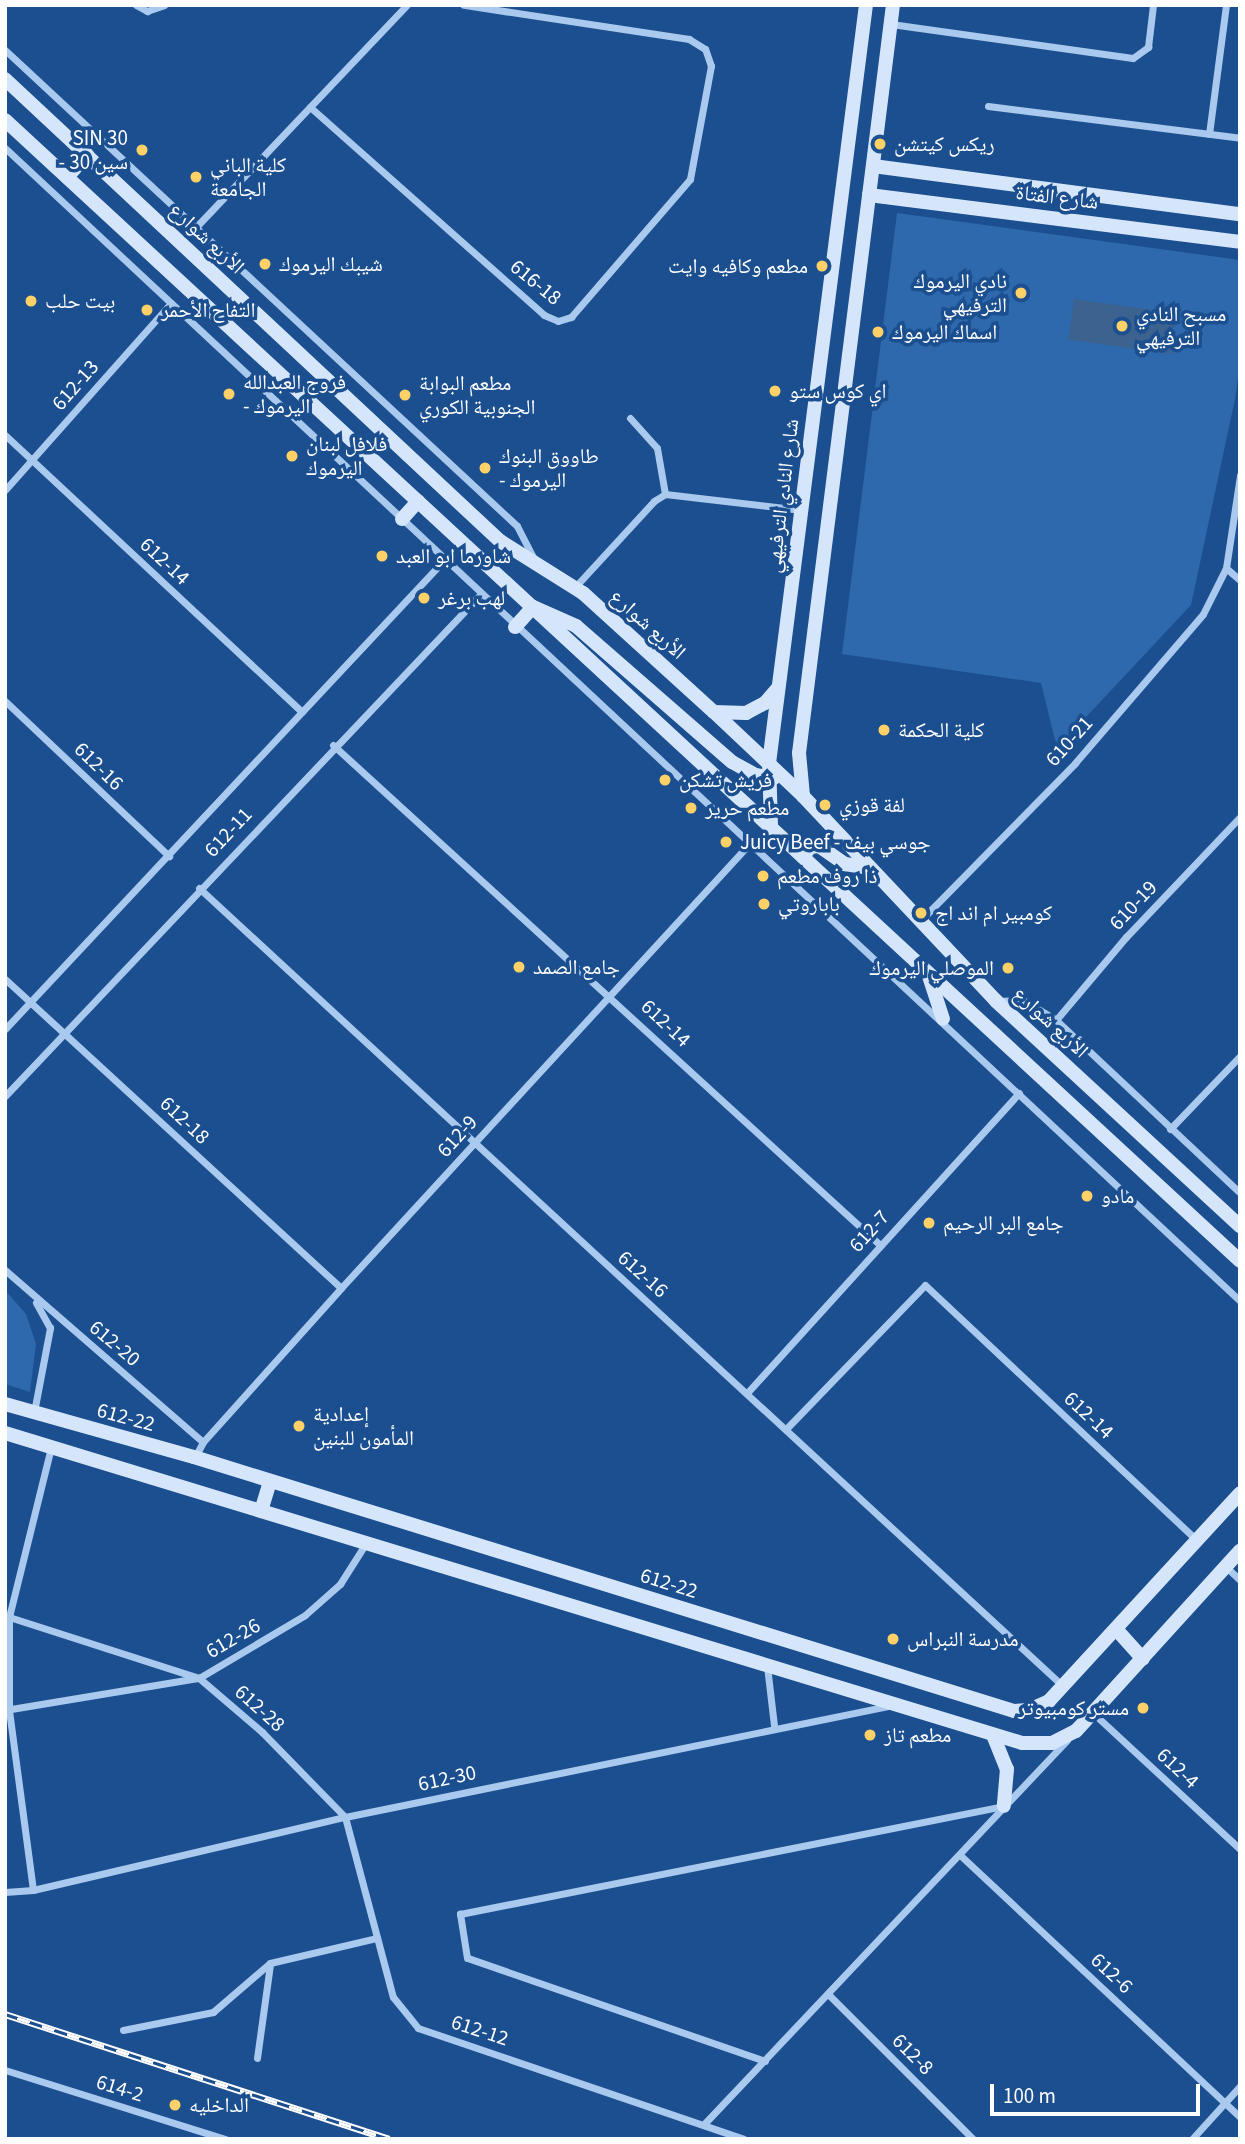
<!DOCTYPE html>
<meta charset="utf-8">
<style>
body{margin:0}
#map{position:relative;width:1245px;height:2144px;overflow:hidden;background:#1b4f8f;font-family:"Source Sans 3","Noto Naskh Arabic",sans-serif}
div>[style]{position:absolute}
.green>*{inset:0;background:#2e69ad}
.water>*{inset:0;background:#3c6290;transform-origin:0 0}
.street>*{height:7px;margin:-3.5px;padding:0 3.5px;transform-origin:3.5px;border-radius:3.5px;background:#a9c9ee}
.secondary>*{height:14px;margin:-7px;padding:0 7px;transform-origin:7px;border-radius:7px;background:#d6e6fa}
.rail>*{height:7px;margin-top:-3.5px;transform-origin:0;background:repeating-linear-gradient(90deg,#1b4f8f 0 13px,#fff 0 26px);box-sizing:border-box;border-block:2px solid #fff}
.dots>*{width:19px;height:19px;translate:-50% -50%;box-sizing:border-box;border:4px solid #1b4f8f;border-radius:50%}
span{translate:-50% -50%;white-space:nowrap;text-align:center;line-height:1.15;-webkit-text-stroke:7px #1b4f8f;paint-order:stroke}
.poi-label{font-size:21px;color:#fff}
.right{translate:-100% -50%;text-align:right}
.left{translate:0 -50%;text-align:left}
.street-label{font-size:21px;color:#fff}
.frame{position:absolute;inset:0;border:7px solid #fff;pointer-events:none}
.scale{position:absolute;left:990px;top:2084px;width:210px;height:32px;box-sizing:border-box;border:4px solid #fff;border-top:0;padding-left:9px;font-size:21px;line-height:24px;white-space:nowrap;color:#fff;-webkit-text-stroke:5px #1b4f8f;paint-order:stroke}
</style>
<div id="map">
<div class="green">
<i style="clip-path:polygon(897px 213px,1240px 260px,1240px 361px,1235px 399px,1191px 605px,1057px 748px,1041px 683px,842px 654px)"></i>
<i style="clip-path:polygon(5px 1290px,26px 1314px,36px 1344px,30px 1392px,5px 1384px)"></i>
</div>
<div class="water">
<i style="left:1074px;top:299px;width:103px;height:41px;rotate:8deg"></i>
</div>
<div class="street">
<i style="left:136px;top:5px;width:13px;rotate:29deg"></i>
<i style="left:147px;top:11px;width:18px;rotate:-19deg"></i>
<i style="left:891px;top:24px;width:244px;rotate:8deg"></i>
<i style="left:1133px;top:58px;width:19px;rotate:-36deg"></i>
<i style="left:1148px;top:47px;width:42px;rotate:-83.2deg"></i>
<i style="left:5px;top:50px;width:699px;rotate:42.91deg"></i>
<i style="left:517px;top:526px;width:42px;rotate:62.8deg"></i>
<i style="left:988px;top:106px;width:254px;rotate:7.2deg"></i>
<i style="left:310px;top:107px;width:313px;rotate:41.6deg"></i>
<i style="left:544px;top:315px;width:15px;rotate:23deg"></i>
<i style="left:558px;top:321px;width:14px;rotate:-17deg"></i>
<i style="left:571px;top:317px;width:182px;rotate:-49.2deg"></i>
<i style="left:690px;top:179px;width:115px;rotate:-79.5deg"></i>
<i style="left:711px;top:66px;width:18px;rotate:-109deg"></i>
<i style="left:705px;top:49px;width:19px;rotate:-148deg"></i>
<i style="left:689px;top:39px;width:228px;rotate:-171.4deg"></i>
<i style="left:1209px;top:134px;width:130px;rotate:-82.5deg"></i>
<i style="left:5px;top:148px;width:1690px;rotate:43.03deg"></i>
<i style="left:196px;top:227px;width:306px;rotate:-46.5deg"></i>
<i style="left:630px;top:418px;width:40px;rotate:48deg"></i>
<i style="left:657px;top:448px;width:47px;rotate:80.1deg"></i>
<i style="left:5px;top:435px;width:406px;rotate:43deg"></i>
<i style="left:5px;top:490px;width:250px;rotate:-48.4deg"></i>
<i style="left:1226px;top:568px;width:18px;rotate:41deg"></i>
<i style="left:575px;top:587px;width:117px;rotate:-47.4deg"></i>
<i style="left:654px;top:501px;width:13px;rotate:-32deg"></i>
<i style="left:665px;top:494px;width:137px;rotate:6.7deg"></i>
<i style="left:5px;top:701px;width:226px;rotate:43.4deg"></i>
<i style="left:333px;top:745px;width:741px;rotate:42.43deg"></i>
<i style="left:199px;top:888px;width:1176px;rotate:42.73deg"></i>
<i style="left:919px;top:922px;width:223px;rotate:-45.5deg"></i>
<i style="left:1075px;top:763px;width:196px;rotate:-49.3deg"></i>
<i style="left:1203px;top:614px;width:51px;rotate:-63.4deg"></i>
<i style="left:1226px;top:568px;width:94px;rotate:-81.4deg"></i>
<i style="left:5px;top:979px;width:456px;rotate:42.6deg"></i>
<i style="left:996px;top:1001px;width:27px;rotate:-2deg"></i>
<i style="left:1023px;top:1000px;width:39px;rotate:31deg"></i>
<i style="left:1056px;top:1020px;width:253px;rotate:43.2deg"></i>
<i style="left:1056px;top:1020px;width:109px;rotate:-49.9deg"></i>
<i style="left:1126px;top:937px;width:166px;rotate:-46.5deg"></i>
<i style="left:5px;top:1029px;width:642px;rotate:-46.89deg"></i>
<i style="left:5px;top:1096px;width:690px;rotate:-46.53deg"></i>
<i style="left:1170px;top:1129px;width:101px;rotate:-46.2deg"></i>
<i style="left:5px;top:1270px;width:262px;rotate:41deg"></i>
<i style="left:747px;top:1393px;width:405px;rotate:-47.8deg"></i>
<i style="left:34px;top:1412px;width:86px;rotate:-79.2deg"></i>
<i style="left:50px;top:1328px;width:29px;rotate:-119deg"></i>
<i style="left:786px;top:1429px;width:200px;rotate:-46deg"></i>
<i style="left:925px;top:1285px;width:373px;rotate:43.2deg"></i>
<i style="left:195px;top:1457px;width:17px;rotate:-62deg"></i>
<i style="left:203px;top:1442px;width:207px;rotate:-48.1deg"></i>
<i style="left:341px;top:1288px;width:606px;rotate:-47.41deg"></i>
<i style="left:1225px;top:1566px;width:21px;rotate:43deg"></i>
<i style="left:6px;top:1616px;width:203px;rotate:17.8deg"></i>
<i style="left:199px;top:1678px;width:123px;rotate:-30.7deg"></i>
<i style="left:305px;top:1615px;width:47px;rotate:-41.5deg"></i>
<i style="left:340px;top:1584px;width:49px;rotate:-57.6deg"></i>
<i style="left:767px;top:1666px;width:60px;rotate:83.3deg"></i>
<i style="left:5px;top:1710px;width:197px;rotate:-9.4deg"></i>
<i style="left:199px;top:1678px;width:83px;rotate:40.6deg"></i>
<i style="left:262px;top:1732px;width:119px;rotate:45.7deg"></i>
<i style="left:345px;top:1817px;width:186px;rotate:75.1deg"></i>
<i style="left:393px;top:1997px;width:40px;rotate:51deg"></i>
<i style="left:418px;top:2028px;width:344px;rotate:18.8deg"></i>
<i style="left:1093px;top:1713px;width:200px;rotate:42.8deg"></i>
<i style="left:960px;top:1855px;width:383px;rotate:43.1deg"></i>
<i style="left:33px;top:1890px;width:182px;rotate:-97.6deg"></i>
<i style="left:9px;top:1710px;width:93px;rotate:-90deg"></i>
<i style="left:9px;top:1617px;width:175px;rotate:-76.1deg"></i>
<i style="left:5px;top:1892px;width:28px;rotate:-4deg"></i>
<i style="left:33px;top:1890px;width:320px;rotate:-13.2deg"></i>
<i style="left:345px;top:1817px;width:554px;rotate:-11.55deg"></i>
<i style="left:828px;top:1994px;width:205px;rotate:45deg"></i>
<i style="left:123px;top:2030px;width:92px;rotate:-11.3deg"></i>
<i style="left:213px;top:2012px;width:75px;rotate:-40.7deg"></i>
<i style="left:270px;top:1963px;width:110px;rotate:-13.2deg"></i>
<i style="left:257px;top:2058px;width:95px;rotate:-82.1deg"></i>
<i style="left:765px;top:2061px;width:315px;rotate:-160.9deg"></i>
<i style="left:467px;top:1958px;width:45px;rotate:-99deg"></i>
<i style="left:460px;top:1914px;width:555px;rotate:-11.23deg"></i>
<i style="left:5px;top:2070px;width:231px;rotate:17.4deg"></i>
<i style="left:705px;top:2123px;width:527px;rotate:-46.61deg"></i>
<i style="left:1192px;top:2139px;width:72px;rotate:-47.8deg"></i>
</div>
<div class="secondary">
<i style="left:5px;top:79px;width:677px;rotate:43.03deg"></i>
<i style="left:500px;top:541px;width:98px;rotate:32.1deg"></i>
<i style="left:583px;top:593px;width:177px;rotate:42.3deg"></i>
<i style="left:714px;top:712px;width:122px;rotate:43.3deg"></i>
<i style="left:803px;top:796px;width:282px;rotate:46.7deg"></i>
<i style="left:996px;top:1001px;width:332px;rotate:42.7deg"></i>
<i style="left:5px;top:120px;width:1681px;rotate:42.73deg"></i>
<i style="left:873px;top:166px;width:370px;rotate:7.5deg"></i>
<i style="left:67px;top:177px;width:30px;rotate:-48deg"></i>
<i style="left:869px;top:195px;width:374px;rotate:7.2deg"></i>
<i style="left:402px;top:519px;width:24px;rotate:-48deg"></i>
<i style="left:515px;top:627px;width:27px;rotate:-48deg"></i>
<i style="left:533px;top:607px;width:47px;rotate:23.8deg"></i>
<i style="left:576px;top:626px;width:207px;rotate:41.1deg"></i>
<i style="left:732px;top:762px;width:26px;rotate:29deg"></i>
<i style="left:755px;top:775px;width:19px;rotate:9deg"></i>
<i style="left:714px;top:712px;width:32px;rotate:2deg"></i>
<i style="left:746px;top:713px;width:21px;rotate:-28deg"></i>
<i style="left:765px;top:703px;width:20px;rotate:-49deg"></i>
<i style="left:803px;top:796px;width:43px;rotate:-95.3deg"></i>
<i style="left:799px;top:753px;width:754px;rotate:-82.84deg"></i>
<i style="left:771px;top:825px;width:62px;rotate:-91.8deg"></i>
<i style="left:769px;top:763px;width:764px;rotate:-82.71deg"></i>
<i style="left:803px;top:857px;width:12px;rotate:-55deg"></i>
<i style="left:810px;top:847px;width:9px;rotate:-6deg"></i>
<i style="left:819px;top:846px;width:32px;rotate:35deg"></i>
<i style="left:845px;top:864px;width:24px;rotate:9deg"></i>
<i style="left:929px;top:976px;width:45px;rotate:72deg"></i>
<i style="left:5px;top:1404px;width:196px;rotate:15.7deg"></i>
<i style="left:194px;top:1457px;width:858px;rotate:17.21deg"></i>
<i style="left:1014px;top:1711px;width:15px;rotate:-4deg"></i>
<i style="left:1029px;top:1710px;width:22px;rotate:-24deg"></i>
<i style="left:1049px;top:1701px;width:282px;rotate:-47.4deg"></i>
<i style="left:5px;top:1433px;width:1063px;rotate:16.95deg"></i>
<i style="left:1022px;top:1743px;width:30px"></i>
<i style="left:1052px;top:1743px;width:27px;rotate:-27deg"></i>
<i style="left:1076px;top:1731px;width:244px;rotate:-47.7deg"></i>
<i style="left:261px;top:1511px;width:28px;rotate:-73deg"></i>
<i style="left:1116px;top:1629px;width:40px;rotate:48deg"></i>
<i style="left:993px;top:1735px;width:37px;rotate:68deg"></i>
<i style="left:1007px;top:1769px;width:37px;rotate:95deg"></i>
</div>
<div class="rail">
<i style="left:5px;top:2014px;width:404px;rotate:18deg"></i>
</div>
<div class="dots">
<i style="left:880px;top:144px;background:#ffd166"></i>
<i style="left:142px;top:150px;background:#ffd166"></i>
<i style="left:196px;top:177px;background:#ffd166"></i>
<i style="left:265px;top:264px;background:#ffd166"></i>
<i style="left:822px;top:266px;background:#ffd166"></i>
<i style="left:1021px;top:293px;background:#ffd166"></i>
<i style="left:31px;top:301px;background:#ffd166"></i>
<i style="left:147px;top:310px;background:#ffd166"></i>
<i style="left:1122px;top:326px;background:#ffd166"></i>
<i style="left:878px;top:332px;background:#ffd166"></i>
<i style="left:775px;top:391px;background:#ffd166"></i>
<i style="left:229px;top:394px;background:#ffd166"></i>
<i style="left:405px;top:395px;background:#ffd166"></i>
<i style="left:292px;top:456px;background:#ffd166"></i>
<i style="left:485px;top:468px;background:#ffd166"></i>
<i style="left:382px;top:556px;background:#ffd166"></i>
<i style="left:424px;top:598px;background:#ffd166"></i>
<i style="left:884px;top:730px;background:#ffd166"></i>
<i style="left:665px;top:780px;background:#ffd166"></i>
<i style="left:825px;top:805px;background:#ffd166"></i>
<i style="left:691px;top:808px;background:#ffd166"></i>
<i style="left:726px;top:842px;background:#ffd166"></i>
<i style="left:763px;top:876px;background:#ffd166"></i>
<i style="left:764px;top:904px;background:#ffd166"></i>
<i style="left:921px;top:913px;background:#ffd166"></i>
<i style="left:519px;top:967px;background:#ffd166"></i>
<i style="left:1008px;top:968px;background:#ffd166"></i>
<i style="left:1087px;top:1196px;background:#ffd166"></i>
<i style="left:929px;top:1223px;background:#ffd166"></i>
<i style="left:299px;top:1426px;background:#ffd166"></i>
<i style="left:893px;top:1639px;background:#ffd166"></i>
<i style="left:1143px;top:1708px;background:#ffd166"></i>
<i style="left:870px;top:1735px;background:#ffd166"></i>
<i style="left:175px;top:2105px;background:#ffd166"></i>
</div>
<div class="poi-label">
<span class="right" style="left:128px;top:150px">SIN 30<br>- سين 30</span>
<span class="left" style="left:894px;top:144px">ريكس كيتشن</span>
<span class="left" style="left:210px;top:177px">كلية الباني<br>الجامعة</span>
<span class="left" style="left:279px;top:264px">شيبك اليرموك</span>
<span class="right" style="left:808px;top:266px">مطعم وكافيه وايت</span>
<span class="right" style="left:1007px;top:293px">نادي اليرموك<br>الترفيهي</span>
<span class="left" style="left:45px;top:301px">بيت حلب</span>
<span class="left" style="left:161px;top:310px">التفاح الأحمر</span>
<span class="left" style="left:1136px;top:326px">مسبح النادي<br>الترفيهي</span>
<span class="left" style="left:892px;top:332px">اسماك اليرموك</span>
<span class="left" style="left:243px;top:394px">فروج العبدالله<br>- اليرموك</span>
<span class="left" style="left:419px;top:395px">مطعم البوابة<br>الجنوبية الكوري</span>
<span class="left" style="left:789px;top:391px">اي كوس ستو</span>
<span class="left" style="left:306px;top:456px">فلافل لبنان<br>اليرموك</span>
<span class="left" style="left:499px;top:468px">طاووق البنوك<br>- اليرموك</span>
<span class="left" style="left:396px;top:556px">شاورما ابو العبد</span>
<span class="left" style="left:438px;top:598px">لهب برغر</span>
<span class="left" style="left:898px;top:730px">كلية الحكمة</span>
<span class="left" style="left:679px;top:780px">فريش تشكن</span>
<span class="left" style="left:839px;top:805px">لفة قوزي</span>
<span class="left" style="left:705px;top:808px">مطعم حرير</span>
<span class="left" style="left:740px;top:842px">Juicy Beef - جوسي بيف</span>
<span class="left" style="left:777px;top:876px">ذا روف مطعم</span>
<span class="left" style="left:778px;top:904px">باباروتي</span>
<span class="left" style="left:935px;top:913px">كومبير ام اند اج</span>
<span class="left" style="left:533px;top:967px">جامع الصمد</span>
<span class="right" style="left:994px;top:968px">الموصلي اليرموك</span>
<span class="left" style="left:1101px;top:1196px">مادو</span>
<span class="left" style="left:943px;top:1223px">جامع البر الرحيم</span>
<span class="left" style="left:313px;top:1426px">إعدادية<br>المأمون للبنين</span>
<span class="left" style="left:907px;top:1639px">مدرسة النبراس</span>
<span class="right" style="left:1129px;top:1708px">مستر كومبيوتر</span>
<span class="left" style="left:884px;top:1735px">مطعم تاز</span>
<span class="left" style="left:189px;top:2105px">الداخليه</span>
</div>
<div class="street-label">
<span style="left:1057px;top:197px;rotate:7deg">شارع الفتاة</span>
<span style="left:207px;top:238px;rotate:43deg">الأربع شوارع</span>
<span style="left:536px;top:282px;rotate:39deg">616-18</span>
<span style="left:75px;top:385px;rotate:-49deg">612-13</span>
<span style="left:782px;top:496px;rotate:-83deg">شارع النادي الترفيهي</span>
<span style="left:165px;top:561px;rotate:43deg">612-14</span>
<span style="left:648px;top:624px;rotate:42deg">الأربع شوارع</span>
<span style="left:1069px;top:741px;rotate:-48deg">610-21</span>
<span style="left:99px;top:766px;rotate:44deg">612-16</span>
<span style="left:228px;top:832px;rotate:-47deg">612-11</span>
<span style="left:1133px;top:905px;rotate:-47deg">610-19</span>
<span style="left:1051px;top:1022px;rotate:43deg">الأربع شوارع</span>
<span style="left:666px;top:1023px;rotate:43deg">612-14</span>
<span style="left:185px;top:1120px;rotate:43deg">612-18</span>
<span style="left:457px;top:1136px;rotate:-48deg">612-9</span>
<span style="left:869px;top:1231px;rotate:-48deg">612-7</span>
<span style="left:643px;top:1274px;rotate:42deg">612-16</span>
<span style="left:115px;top:1343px;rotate:40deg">612-20</span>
<span style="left:1089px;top:1415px;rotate:43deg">612-14</span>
<span style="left:126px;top:1417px;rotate:15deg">612-22</span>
<span style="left:669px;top:1583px;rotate:17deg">612-22</span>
<span style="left:233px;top:1638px;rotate:-30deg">612-26</span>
<span style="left:260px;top:1708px;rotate:42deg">612-28</span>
<span style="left:1178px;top:1768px;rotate:43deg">612-4</span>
<span style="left:447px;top:1778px;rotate:-12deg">612-30</span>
<span style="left:1112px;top:1973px;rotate:43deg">612-6</span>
<span style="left:480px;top:2030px;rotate:18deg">612-12</span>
<span style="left:913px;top:2054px;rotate:45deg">612-8</span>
<span style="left:120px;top:2088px;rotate:17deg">614-2</span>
</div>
<div class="frame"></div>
<div class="scale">100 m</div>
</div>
